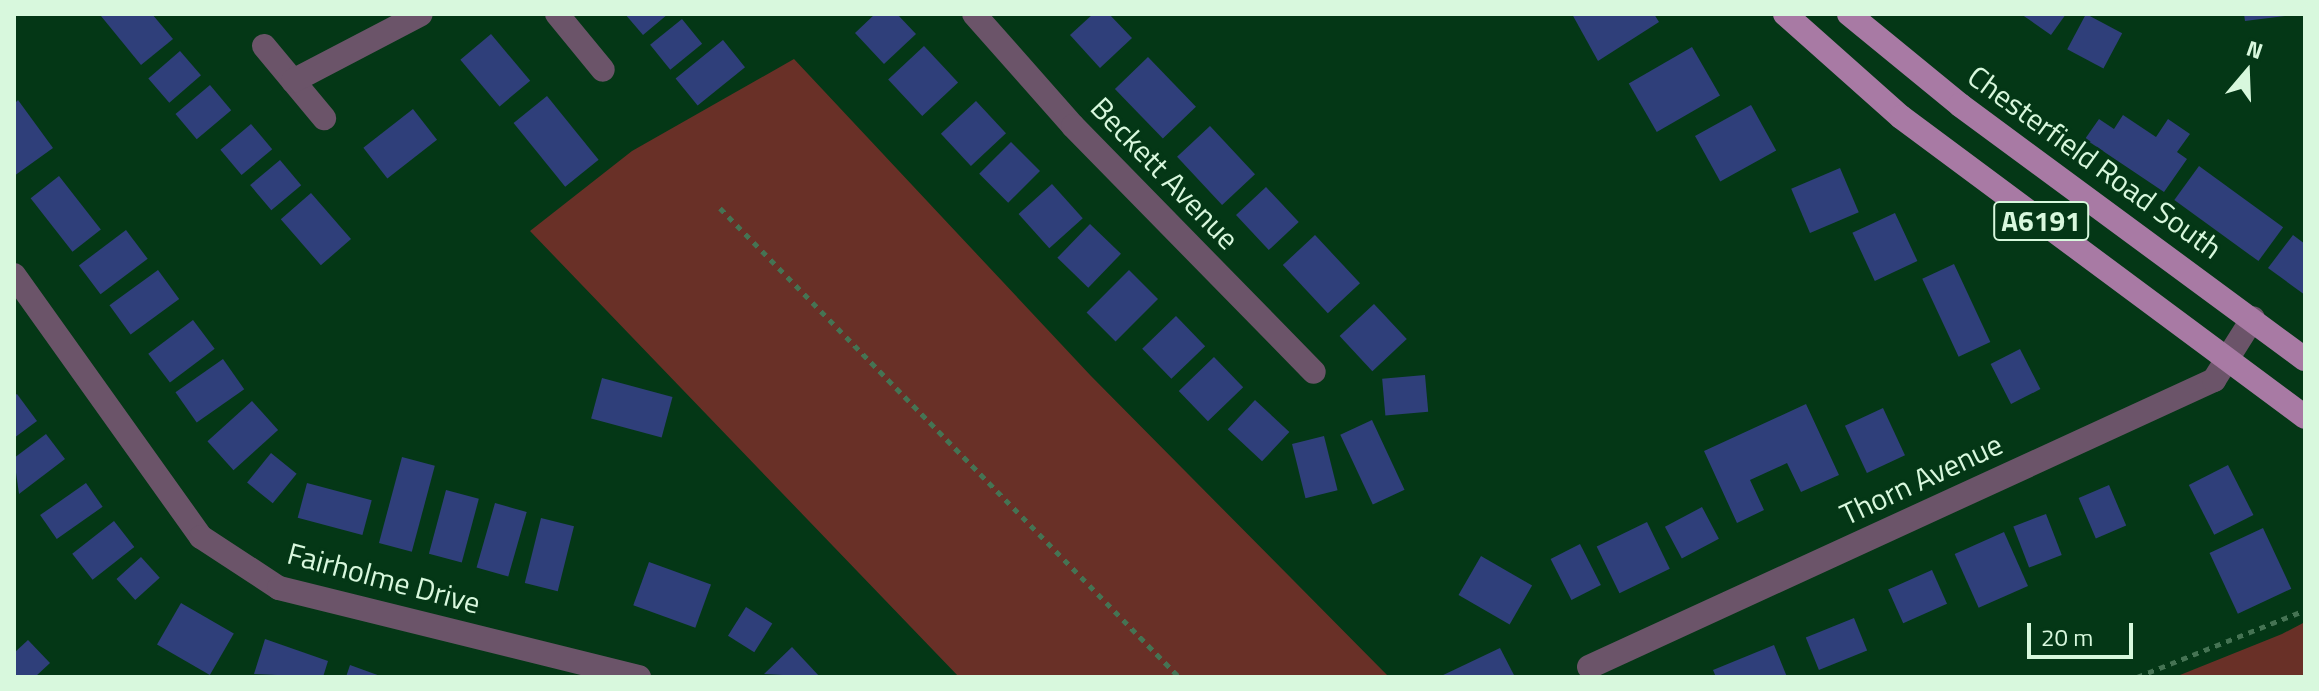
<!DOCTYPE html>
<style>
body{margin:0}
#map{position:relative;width:2319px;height:691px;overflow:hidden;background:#043716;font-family:"Titillium Web",sans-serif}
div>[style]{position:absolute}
.green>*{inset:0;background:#693027}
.building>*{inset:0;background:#2f3f7a;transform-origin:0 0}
.path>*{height:5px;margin-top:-2.5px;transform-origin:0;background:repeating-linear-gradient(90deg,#457353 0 6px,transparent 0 12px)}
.street>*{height:24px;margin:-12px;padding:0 12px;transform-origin:12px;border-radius:12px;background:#6b5469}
.primary>*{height:24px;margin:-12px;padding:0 12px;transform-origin:12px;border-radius:12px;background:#a87aa4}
span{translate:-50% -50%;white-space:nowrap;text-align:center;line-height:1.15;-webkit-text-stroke:6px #043716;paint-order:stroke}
.shield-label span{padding:2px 6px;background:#043716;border:2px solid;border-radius:6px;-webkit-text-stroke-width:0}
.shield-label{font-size:28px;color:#d8f8dd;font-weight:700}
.street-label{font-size:30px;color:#d8f8dd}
.frame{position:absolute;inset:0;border:16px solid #d8f8dd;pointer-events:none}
.north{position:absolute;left:2207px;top:32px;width:80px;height:80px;-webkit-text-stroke:6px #043716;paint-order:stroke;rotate:19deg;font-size:22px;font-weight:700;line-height:32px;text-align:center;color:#d8f8dd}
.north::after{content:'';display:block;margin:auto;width:28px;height:36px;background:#d8f8dd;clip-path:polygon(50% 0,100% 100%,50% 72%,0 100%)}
.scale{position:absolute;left:2027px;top:623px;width:106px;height:36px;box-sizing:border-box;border:4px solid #d8f8dd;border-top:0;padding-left:10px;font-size:24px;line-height:28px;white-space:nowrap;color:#d8f8dd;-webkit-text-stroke:6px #043716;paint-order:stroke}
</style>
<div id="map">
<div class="green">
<i style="clip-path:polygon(794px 59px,1091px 376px,1389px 677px,959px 677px,530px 231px,632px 151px)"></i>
<i style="clip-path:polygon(2305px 622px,2305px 677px,2175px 677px,2282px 634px)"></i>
</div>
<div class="building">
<i style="clip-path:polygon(152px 14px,173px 39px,141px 65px,101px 16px)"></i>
<i style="clip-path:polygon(625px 14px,668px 14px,643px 35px)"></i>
<i style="clip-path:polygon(875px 14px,897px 14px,916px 34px,884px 64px,855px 33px)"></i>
<i style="clip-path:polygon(1093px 14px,1109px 14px,1132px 38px,1100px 68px,1070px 35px)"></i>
<i style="clip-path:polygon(1572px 14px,1654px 14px,1659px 22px,1598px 61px)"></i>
<i style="clip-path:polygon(2021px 14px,2066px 14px,2051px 35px)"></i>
<i style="left:2086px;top:14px;width:41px;height:40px;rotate:28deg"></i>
<i style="clip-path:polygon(2244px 14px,2285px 14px,2285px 16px,2245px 21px)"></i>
<i style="left:682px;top:19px;width:32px;height:41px;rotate:51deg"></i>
<i style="left:491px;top:34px;width:61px;height:40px;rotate:50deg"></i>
<i style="left:723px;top:40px;width:35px;height:61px;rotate:51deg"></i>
<i style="left:924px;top:46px;width:50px;height:49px;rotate:47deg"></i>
<i style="left:1692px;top:47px;width:56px;height:73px;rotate:60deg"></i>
<i style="left:180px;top:51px;width:32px;height:42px;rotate:49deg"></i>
<i style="left:1148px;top:57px;width:69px;height:46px;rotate:46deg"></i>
<i style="left:210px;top:85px;width:33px;height:45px;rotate:50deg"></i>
<i style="left:547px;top:96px;width:82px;height:43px;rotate:51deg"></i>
<i style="clip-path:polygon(18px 100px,53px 148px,14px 176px,14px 104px)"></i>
<i style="left:976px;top:101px;width:44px;height:48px;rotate:47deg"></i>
<i style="left:1751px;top:105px;width:52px;height:64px;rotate:61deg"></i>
<i style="left:413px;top:109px;width:39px;height:63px;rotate:52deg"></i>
<i style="clip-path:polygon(2123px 115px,2156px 137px,2168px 119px,2190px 134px,2177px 152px,2187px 159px,2164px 192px,2085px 139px,2099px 119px,2114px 129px)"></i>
<i style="left:251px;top:124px;width:33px;height:40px;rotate:50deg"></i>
<i style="left:1210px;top:126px;width:66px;height:45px;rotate:47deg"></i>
<i style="left:1011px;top:142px;width:41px;height:45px;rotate:45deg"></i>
<i style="left:280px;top:160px;width:33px;height:39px;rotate:50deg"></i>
<i style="left:2199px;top:166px;width:104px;height:42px;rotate:36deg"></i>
<i style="left:1840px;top:168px;width:48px;height:53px;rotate:67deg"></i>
<i style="left:59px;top:176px;width:68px;height:36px;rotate:52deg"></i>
<i style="left:1052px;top:184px;width:46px;height:45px;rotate:48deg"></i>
<i style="left:1266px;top:187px;width:48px;height:41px;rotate:47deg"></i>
<i style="left:311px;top:193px;width:61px;height:40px;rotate:49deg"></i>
<i style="left:1895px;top:213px;width:53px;height:47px;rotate:65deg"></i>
<i style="left:1090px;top:224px;width:43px;height:47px;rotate:44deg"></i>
<i style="left:126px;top:230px;width:36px;height:59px;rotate:53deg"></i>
<i style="left:1315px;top:235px;width:66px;height:44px;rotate:47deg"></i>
<i style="clip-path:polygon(2293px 235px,2305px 244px,2305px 295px,2268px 268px)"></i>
<i style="left:1954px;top:264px;width:86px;height:35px;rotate:65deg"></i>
<i style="left:158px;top:270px;width:36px;height:60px;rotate:54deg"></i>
<i style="left:1129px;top:270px;width:41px;height:60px;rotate:45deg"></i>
<i style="left:1374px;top:304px;width:48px;height:47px;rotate:47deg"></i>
<i style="left:1176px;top:316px;width:42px;height:47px;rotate:46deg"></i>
<i style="left:193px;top:320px;width:36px;height:56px;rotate:53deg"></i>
<i style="left:2020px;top:349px;width:45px;height:33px;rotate:63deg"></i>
<i style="left:1214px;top:357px;width:42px;height:49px;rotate:46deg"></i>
<i style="left:223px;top:359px;width:37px;height:58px;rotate:55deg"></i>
<i style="left:1425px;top:375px;width:37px;height:43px;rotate:85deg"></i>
<i style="left:602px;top:378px;width:73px;height:42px;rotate:15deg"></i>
<i style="clip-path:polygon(17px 394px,37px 421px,14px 438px,14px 396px)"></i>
<i style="left:1255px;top:400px;width:47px;height:40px;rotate:43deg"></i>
<i style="left:252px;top:401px;width:39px;height:60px;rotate:48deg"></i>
<i style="clip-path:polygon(1806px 404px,1839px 475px,1801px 492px,1787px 463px,1750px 480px,1764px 510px,1737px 523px,1704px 451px)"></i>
<i style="left:1883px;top:408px;width:52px;height:42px;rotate:65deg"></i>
<i style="left:1372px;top:420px;width:77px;height:35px;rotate:65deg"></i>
<i style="clip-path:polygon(46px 434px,65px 459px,19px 494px,14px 458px)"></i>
<i style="left:1324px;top:436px;width:56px;height:33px;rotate:76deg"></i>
<i style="left:271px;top:453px;width:33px;height:38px;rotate:39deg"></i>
<i style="left:402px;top:457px;width:34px;height:89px;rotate:15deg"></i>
<i style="left:2228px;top:465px;width:56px;height:44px;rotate:63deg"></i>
<i style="left:86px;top:483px;width:29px;height:56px;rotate:55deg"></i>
<i style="left:307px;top:483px;width:67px;height:36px;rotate:15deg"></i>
<i style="left:2109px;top:485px;width:44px;height:33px;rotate:67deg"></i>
<i style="left:446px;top:490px;width:34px;height:66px;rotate:15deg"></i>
<i style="left:495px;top:503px;width:33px;height:67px;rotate:16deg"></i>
<i style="left:1702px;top:507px;width:36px;height:42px;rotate:62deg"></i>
<i style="left:2046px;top:514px;width:44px;height:35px;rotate:69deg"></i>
<i style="left:541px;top:518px;width:34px;height:67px;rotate:14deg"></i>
<i style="left:114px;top:521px;width:33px;height:53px;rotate:52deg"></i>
<i style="left:1647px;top:522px;width:52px;height:56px;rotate:64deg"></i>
<i style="left:2263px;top:528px;width:67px;height:59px;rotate:65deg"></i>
<i style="left:2004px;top:532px;width:59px;height:54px;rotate:66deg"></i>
<i style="left:1580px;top:544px;width:46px;height:33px;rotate:63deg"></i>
<i style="left:1481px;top:556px;width:59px;height:45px;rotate:30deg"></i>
<i style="left:141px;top:557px;width:28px;height:33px;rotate:48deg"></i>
<i style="left:649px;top:562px;width:66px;height:46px;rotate:20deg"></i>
<i style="left:1932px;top:570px;width:37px;height:48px;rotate:66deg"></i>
<i style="left:181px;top:603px;width:61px;height:48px;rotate:30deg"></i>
<i style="left:746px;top:607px;width:31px;height:34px;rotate:32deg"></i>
<i style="left:1854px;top:618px;width:35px;height:52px;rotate:68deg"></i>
<i style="clip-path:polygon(265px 639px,328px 661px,323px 677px,254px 674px)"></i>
<i style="clip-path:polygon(28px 640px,50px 663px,35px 677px,14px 677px,14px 653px)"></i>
<i style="clip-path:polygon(1774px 645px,1787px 677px,1716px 677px,1713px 670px)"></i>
<i style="clip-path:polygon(792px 647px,820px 677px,764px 674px)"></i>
<i style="clip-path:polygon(1500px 648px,1515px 677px,1439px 677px)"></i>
<i style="clip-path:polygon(350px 665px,383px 677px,346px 677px)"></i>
</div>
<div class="path">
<i style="left:720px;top:208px;width:656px;rotate:45.62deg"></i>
<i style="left:2137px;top:677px;width:181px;rotate:-21.7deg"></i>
</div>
<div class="street">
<i style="left:557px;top:14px;width:72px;rotate:50.6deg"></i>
<i style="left:974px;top:14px;width:149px;rotate:48.5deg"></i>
<i style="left:1073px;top:126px;width:344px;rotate:45.6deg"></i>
<i style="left:264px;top:46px;width:94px;rotate:50.2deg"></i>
<i style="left:293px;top:81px;width:144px;rotate:-27.6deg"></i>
<i style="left:14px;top:275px;width:322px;rotate:54.5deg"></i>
<i style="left:201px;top:537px;width:93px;rotate:33.2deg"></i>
<i style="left:279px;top:588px;width:371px;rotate:13.9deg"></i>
<i style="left:1589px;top:667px;width:688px;rotate:-24.66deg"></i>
<i style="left:2214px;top:380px;width:73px;rotate:-57.8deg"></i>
</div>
<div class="primary">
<i style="left:1785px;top:14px;width:155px;rotate:41.6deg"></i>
<i style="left:1901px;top:117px;width:503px;rotate:36.6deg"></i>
<i style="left:1849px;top:14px;width:144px;rotate:39.3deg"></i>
<i style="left:1960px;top:105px;width:428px;rotate:36.4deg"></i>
</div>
<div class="shield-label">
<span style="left:2041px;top:221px">A6191</span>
</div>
<div class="street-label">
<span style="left:2095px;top:162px;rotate:36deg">Chesterfield Road South</span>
<span style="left:1165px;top:173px;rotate:46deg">Beckett Avenue</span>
<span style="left:1921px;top:479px;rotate:-25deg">Thorn Avenue</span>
<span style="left:384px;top:578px;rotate:15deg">Fairholme Drive</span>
</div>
<div class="frame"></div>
<div class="north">N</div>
<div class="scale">20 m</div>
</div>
